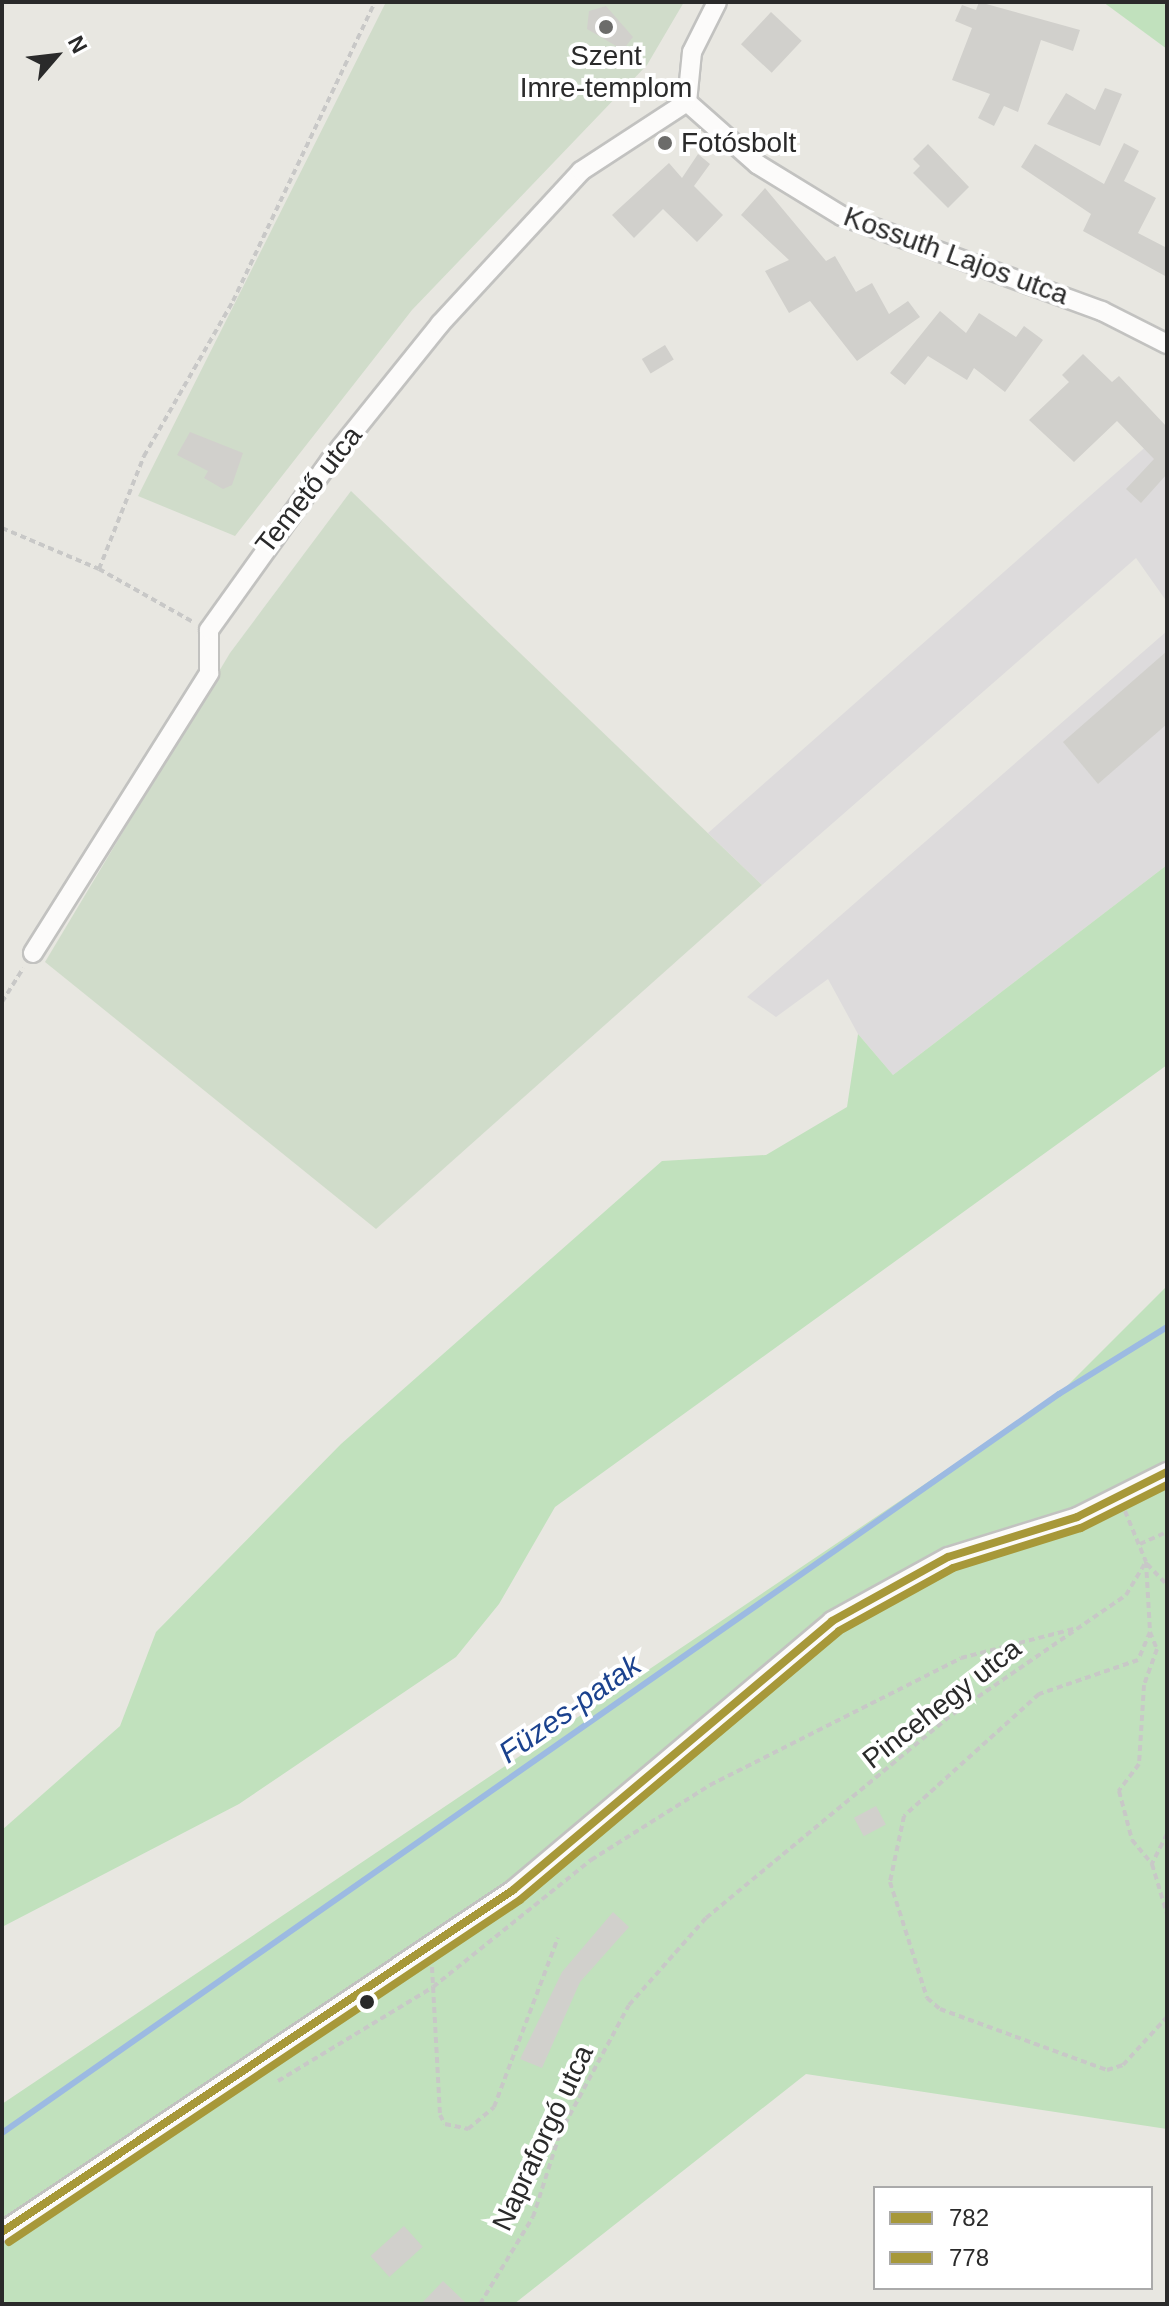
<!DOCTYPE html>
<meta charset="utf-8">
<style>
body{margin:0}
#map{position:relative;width:1169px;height:2306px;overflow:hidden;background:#e8e7e1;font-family:Helvetica,sans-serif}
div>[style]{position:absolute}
.industrial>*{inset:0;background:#dddbdc}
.green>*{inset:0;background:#c1e1bd}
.cemetery>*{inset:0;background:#d0dcca}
.stream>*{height:6px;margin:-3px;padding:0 3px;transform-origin:3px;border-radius:3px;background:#9cbae2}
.building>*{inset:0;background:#d1d0cc;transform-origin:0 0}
.path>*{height:4px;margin-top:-2px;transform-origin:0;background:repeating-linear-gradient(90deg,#c8c8c7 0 6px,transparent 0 10px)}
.roads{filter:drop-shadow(2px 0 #c2c2c0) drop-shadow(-2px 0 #c2c2c0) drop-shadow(0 2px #c2c2c0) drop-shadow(0 -2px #c2c2c0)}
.minor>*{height:18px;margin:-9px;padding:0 9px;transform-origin:9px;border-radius:9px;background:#fcfbfa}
.bus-1>*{height:8px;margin:-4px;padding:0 4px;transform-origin:4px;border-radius:4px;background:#a79839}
.bus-2>*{height:8px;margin:-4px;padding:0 4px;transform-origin:4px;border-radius:4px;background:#a79839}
.dots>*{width:22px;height:22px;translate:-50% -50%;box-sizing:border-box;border:4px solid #fff;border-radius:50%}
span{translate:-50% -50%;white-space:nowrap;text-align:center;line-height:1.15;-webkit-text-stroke:8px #fff;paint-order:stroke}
.poi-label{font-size:28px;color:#2a2a2a}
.left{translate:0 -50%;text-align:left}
.street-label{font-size:28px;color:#2a2a2a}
.water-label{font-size:30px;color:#1b428e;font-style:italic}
.frame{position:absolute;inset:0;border:4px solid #2a2a2a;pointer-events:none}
.legend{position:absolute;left:873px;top:2186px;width:280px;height:104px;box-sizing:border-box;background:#fff;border:2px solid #aaa;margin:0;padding:10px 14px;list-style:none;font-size:24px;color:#2a2a2a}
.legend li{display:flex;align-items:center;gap:16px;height:40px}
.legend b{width:40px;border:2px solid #aaa}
.north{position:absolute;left:16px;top:16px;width:80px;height:80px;-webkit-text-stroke:6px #fff;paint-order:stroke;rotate:62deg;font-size:22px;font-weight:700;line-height:32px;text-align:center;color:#2a2a2a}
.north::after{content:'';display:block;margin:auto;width:28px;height:36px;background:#2a2a2a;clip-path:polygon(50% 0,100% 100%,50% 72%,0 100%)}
</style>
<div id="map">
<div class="industrial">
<i style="clip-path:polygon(1167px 428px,1167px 602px,1136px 558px,762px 885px,708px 833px)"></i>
<i style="clip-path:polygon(1167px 631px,1167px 865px,893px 1075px,858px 1034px,828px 979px,776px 1017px,747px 997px)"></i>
</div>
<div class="green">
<i style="clip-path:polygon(1103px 2px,1167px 2px,1167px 49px)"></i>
<i style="clip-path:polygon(1167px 865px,1167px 1065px,555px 1507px,499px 1604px,456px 1657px,239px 1804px,2px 1927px,2px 1830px,120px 1726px,156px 1632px,341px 1444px,662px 1161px,766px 1155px,847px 1107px,858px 1034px,893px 1075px)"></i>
<i style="clip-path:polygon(1167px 1286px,1167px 2129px,806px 2074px,514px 2304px,2px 2304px,2px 2104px,1059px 1394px)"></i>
</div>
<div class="cemetery">
<i style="clip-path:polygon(386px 2px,684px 2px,647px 65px,412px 310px,235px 536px,138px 496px)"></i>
<i style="clip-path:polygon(351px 491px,762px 885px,376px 1229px,45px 962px,230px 653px)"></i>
</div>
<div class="stream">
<i style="left:2px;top:2133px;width:1290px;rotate:-34.96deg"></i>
<i style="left:1059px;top:1394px;width:127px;rotate:-31.8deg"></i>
</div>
<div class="building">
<i style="clip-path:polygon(979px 2px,1080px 30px,1073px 51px,1041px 40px,1018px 112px,1004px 106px,994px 126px,978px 118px,990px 94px,952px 80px,972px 28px,955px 21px,962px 5px,976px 10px)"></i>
<i style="clip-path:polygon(606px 6px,633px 37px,623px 50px,587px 29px,589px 11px)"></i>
<i style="left:771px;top:12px;width:42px;height:44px;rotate:43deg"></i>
<i style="clip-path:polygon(1105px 88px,1122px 94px,1100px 146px,1047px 124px,1066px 93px,1095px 110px)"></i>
<i style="clip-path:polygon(1124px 143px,1139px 151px,1124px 181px,1156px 198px,1138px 233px,1167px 248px,1167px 277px,1083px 231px,1091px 214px,1021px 167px,1035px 144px,1104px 184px)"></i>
<i style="clip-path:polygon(928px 144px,969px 187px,948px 208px,913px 173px,920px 166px,913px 159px)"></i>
<i style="clip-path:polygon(698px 154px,710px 164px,694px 186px,723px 215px,697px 242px,663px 209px,634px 238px,612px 215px,669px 163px,682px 178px)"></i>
<i style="clip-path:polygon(765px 188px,826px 261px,835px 256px,856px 292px,872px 283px,889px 314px,908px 301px,920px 317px,857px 361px,810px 301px,789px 313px,765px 271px,789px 260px,741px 215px)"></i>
<i style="clip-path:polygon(940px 311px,966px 333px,979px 313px,1016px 337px,1024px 326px,1043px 340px,1005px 392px,974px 368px,967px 380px,928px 356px,905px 385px,890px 373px)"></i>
<i style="left:665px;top:345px;width:17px;height:27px;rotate:59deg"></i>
<i style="clip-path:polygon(1083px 354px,1112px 382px,1119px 376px,1167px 427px,1167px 474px,1141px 503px,1126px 489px,1154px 459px,1117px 421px,1074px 462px,1029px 420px,1069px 382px,1062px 375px)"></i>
<i style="clip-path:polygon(190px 432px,243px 453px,232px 485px,223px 489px,204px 478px,208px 471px,177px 455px)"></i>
<i style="clip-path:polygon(1167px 651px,1167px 724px,1098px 784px,1063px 742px)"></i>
<i style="left:876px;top:1806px;width:21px;height:25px;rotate:62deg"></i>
<i style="clip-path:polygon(613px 1912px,629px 1927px,580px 1982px,542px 2068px,520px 2059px,562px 1972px)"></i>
<i style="left:404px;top:2226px;width:28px;height:45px;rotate:48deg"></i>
<i style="clip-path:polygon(443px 2281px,467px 2304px,421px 2304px)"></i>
</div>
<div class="path">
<i style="left:2px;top:528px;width:105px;rotate:22.9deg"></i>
<i style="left:99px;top:569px;width:108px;rotate:29.4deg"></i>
<i style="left:99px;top:569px;width:122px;rotate:-68.3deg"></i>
<i style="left:144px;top:456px;width:179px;rotate:-60.1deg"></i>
<i style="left:233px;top:301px;width:331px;rotate:-64.6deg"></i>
<i style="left:2px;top:1002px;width:40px;rotate:-58deg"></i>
<i style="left:1125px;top:1511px;width:55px;rotate:67.6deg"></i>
<i style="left:1146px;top:1562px;width:70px;rotate:86.7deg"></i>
<i style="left:1150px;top:1632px;width:30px;rotate:113deg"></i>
<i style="left:1138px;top:1660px;width:105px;rotate:161deg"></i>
<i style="left:1039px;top:1694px;width:182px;rotate:137.9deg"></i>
<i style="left:904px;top:1816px;width:67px;rotate:102deg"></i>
<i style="left:890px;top:1882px;width:122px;rotate:72.3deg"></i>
<i style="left:927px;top:1998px;width:17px;rotate:40deg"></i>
<i style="left:940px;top:2009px;width:178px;rotate:20.1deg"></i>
<i style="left:1107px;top:2070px;width:17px;rotate:-17deg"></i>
<i style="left:1123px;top:2065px;width:65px;rotate:-47.5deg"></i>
<i style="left:1140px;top:1544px;width:30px;rotate:-24deg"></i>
<i style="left:1147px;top:1564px;width:29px;rotate:46deg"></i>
<i style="left:1150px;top:1632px;width:18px;rotate:68deg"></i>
<i style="left:1157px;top:1649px;width:38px;rotate:110deg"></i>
<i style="left:1144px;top:1685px;width:79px;rotate:93.6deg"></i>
<i style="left:1139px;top:1764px;width:34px;rotate:127deg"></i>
<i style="left:1119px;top:1791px;width:51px;rotate:75.1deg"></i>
<i style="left:1132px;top:1840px;width:31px;rotate:50deg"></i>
<i style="left:1167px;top:1834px;width:34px;rotate:117deg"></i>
<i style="left:1152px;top:1864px;width:52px;rotate:73.3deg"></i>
<i style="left:432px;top:1967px;width:148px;rotate:86.9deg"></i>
<i style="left:440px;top:2115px;width:10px;rotate:61deg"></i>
<i style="left:445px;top:2124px;width:24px;rotate:12deg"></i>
<i style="left:468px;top:2129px;width:34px;rotate:-40deg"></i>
<i style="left:494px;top:2107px;width:181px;rotate:-69.3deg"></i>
<i style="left:278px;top:2081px;width:181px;rotate:-31.2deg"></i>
<i style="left:433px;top:1987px;width:203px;rotate:-38.8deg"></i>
<i style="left:591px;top:1860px;width:141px;rotate:-32.2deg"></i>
<i style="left:710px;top:1785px;width:281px;rotate:-26.8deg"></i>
<i style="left:961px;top:1658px;width:120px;rotate:-14.5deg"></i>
<i style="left:480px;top:2304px;width:102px;rotate:-58.7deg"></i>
<i style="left:533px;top:2217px;width:88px;rotate:-72.2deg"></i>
<i style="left:560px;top:2133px;width:145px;rotate:-61.7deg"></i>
<i style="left:629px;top:2005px;width:116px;rotate:-48.5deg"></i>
<i style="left:706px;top:1918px;width:320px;rotate:-39.6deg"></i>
<i style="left:953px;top:1714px;width:210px;rotate:-34.5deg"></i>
<i style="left:1126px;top:1595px;width:39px;rotate:-59deg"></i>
</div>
<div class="roads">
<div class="minor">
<i style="left:687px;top:102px;width:94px;rotate:41.5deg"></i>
<i style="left:757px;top:164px;width:100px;rotate:31.5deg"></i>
<i style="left:842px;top:216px;width:277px;rotate:20.1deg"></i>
<i style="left:1102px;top:311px;width:73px;rotate:26.9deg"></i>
<i style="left:687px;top:102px;width:50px;rotate:-84.3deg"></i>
<i style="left:692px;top:52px;width:56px;rotate:-63.4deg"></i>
<i style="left:33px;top:953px;width:331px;rotate:-57.8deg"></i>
<i style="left:209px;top:673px;width:43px;rotate:-90deg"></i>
<i style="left:209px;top:630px;width:208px;rotate:-54.4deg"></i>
<i style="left:330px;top:461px;width:176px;rotate:-51.2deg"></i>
<i style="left:440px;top:324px;width:208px;rotate:-47.3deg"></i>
<i style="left:581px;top:171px;width:126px;rotate:-33.1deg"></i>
<i style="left:2px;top:2232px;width:615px;rotate:-33.79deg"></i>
<i style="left:513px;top:1890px;width:417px;rotate:-40.1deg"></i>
<i style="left:832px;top:1621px;width:132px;rotate:-28.9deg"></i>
<i style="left:948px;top:1557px;width:135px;rotate:-17.2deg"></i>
<i style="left:1077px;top:1517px;width:101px;rotate:-26.6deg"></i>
</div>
</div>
<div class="bus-1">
<i style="left:2px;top:2232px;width:615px;rotate:-33.79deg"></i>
<i style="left:513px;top:1890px;width:417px;rotate:-40.1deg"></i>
<i style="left:832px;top:1621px;width:132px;rotate:-28.9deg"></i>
<i style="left:948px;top:1557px;width:135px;rotate:-17.2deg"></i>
<i style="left:1077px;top:1517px;width:101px;rotate:-26.6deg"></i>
</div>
<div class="bus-2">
<i style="left:9px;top:2242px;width:615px;rotate:-33.79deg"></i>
<i style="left:520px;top:1900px;width:417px;rotate:-40.1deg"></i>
<i style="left:839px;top:1631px;width:130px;rotate:-28.9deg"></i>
<i style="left:953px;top:1568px;width:134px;rotate:-17.4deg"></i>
<i style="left:1081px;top:1528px;width:96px;rotate:-26.6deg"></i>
</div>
<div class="dots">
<i style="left:606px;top:27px;background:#6c6c6a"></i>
<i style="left:665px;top:143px;background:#6c6c6a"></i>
<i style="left:367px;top:2002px;background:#2a2a2a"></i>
</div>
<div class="poi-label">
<span style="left:606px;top:72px">Szent<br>Imre-templom</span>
<span class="left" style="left:681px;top:143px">Fotósbolt</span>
</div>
<div class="street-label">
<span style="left:956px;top:256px;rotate:20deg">Kossuth Lajos utca</span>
<span style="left:309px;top:490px;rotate:-52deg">Temető utca</span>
<span style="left:942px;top:1704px;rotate:-38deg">Pincehegy utca</span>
<span style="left:543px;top:2138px;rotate:-65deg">Napraforgó utca</span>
</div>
<div class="water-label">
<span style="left:570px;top:1709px;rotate:-35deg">Füzes-patak</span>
</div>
<div class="frame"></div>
<ul class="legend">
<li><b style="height:10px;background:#a79839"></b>782</li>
<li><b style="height:10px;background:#a79839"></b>778</li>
</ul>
<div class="north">N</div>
</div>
